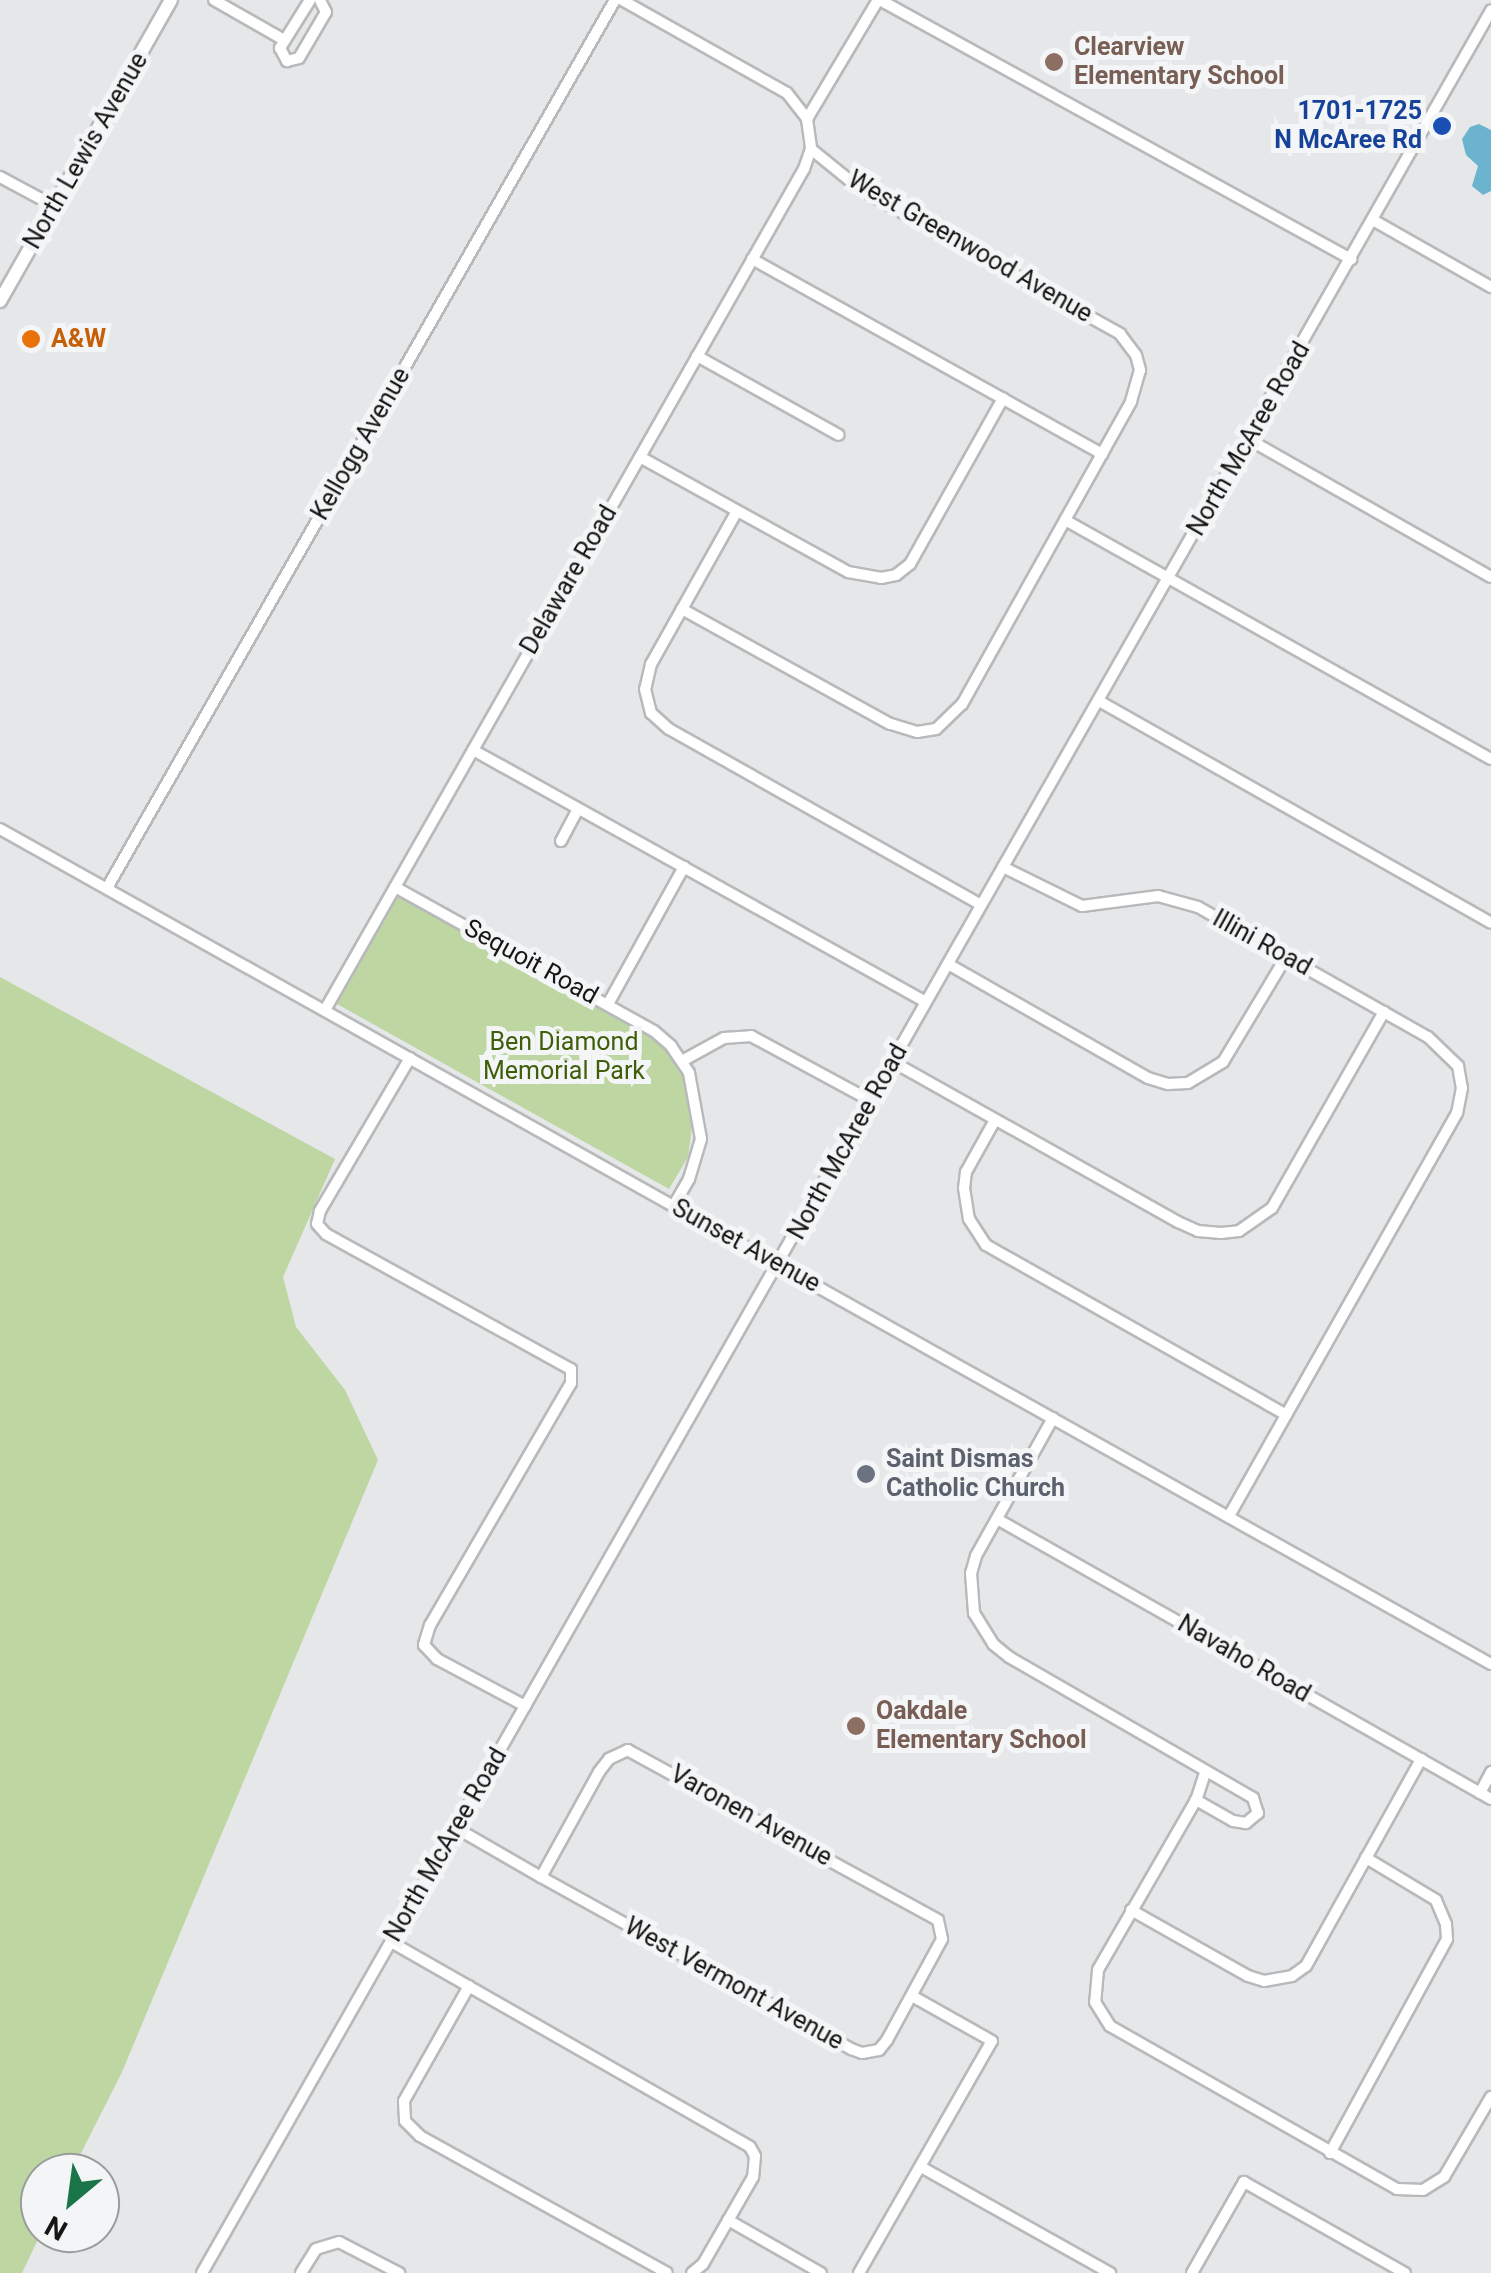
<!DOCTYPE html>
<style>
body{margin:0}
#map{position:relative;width:1491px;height:2273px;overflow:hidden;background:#e6e7e9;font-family:Roboto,sans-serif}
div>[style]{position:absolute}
.green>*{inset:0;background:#bdd6a2}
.water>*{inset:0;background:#6cb3cf}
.roads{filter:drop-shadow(2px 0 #b8b9ba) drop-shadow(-2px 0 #b8b9ba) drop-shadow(0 2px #b8b9ba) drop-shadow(0 -2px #b8b9ba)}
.minor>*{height:10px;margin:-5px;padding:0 5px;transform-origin:5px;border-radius:5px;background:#fff}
.major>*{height:12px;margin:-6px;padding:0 6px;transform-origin:6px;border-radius:6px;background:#fff}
.dots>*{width:28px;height:28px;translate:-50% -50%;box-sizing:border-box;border:5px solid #f4f5f6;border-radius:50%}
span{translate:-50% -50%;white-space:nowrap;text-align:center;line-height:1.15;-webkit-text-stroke:10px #f4f5f6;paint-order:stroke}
.education-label{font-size:25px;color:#785e54;font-weight:700}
.left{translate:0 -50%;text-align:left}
.transit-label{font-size:25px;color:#164399;font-weight:700}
.right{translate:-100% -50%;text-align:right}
.street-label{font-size:25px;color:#161616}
.food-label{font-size:25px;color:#c56008;font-weight:700}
.park-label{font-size:25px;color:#3f5e09}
.worship-label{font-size:25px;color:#5b616d;font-weight:700}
.north{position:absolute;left:20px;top:2153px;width:100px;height:100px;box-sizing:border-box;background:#f4f5f6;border:2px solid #9b9c9c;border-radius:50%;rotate:209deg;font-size:28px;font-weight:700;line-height:40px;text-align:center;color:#161616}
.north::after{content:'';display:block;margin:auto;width:35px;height:45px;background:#1a7549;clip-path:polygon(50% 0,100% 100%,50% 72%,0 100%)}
</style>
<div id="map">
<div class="green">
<i style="clip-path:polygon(399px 895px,653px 1035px,670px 1054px,684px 1076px,693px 1119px,688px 1157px,669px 1189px,337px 1004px)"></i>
<i style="clip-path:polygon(0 977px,335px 1159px,283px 1277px,296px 1327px,345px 1390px,378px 1460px,122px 2072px,71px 2173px,40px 2173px,41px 2233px,22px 2273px,0 2273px)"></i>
</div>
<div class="water">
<i style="clip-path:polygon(1479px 124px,1491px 130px,1491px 191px,1483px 195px,1472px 186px,1478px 166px,1466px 155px,1462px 139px,1470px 127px)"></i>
</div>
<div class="roads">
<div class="minor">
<i style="left:214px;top:0;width:81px;rotate:29.7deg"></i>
<i style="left:310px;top:0;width:57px;rotate:122deg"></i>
<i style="left:280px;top:48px;width:15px;rotate:62deg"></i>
<i style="left:287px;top:61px;width:12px;rotate:-14deg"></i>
<i style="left:299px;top:58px;width:53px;rotate:-59.6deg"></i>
<i style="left:326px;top:12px;width:13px;rotate:-117deg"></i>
<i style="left:622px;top:0;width:189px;rotate:29.4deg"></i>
<i style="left:787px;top:93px;width:33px;rotate:52deg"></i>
<i style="left:807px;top:119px;width:30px;rotate:82deg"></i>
<i style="left:811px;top:149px;width:63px;rotate:39.2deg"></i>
<i style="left:860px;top:189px;width:298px;rotate:29.1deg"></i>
<i style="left:1120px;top:334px;width:26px;rotate:53deg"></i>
<i style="left:1136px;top:355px;width:16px;rotate:75deg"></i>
<i style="left:1140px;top:370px;width:33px;rotate:106deg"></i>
<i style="left:1131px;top:402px;width:346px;rotate:119.2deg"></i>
<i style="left:962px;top:704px;width:36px;rotate:136deg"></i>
<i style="left:936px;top:729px;width:19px;rotate:171deg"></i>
<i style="left:917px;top:732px;width:28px;rotate:-163deg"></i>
<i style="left:890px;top:724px;width:238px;rotate:-151.1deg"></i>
<i style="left:880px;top:0;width:538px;rotate:28.81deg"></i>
<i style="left:807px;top:119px;width:139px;rotate:-59.2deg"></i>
<i style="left:0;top:177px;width:61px;rotate:28.2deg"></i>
<i style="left:1373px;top:220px;width:136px;rotate:29.6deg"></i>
<i style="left:752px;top:259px;width:401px;rotate:29.1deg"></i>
<i style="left:697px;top:356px;width:162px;rotate:29.1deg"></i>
<i style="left:1248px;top:439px;width:279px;rotate:29.6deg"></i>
<i style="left:640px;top:457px;width:238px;rotate:28.9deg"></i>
<i style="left:848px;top:572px;width:34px;rotate:10deg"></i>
<i style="left:881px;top:578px;width:15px;rotate:-11deg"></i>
<i style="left:896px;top:575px;width:18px;rotate:-38deg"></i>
<i style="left:910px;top:564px;width:190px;rotate:-60.7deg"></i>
<i style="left:737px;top:511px;width:176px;rotate:119.3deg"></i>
<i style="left:651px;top:664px;width:26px;rotate:103deg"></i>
<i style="left:645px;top:689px;width:25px;rotate:76deg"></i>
<i style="left:651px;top:713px;width:24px;rotate:42deg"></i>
<i style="left:669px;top:729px;width:358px;rotate:29.4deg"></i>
<i style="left:1065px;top:520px;width:488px;rotate:29.3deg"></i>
<i style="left:1099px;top:701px;width:450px;rotate:29.5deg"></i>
<i style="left:473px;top:750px;width:518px;rotate:29.09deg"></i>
<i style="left:0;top:829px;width:1709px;rotate:29.25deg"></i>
<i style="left:561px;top:841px;width:36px;rotate:-62deg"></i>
<i style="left:1003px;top:867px;width:88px;rotate:26.3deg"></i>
<i style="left:1082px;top:906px;width:77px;rotate:-7.5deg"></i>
<i style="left:1158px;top:896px;width:41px;rotate:15.4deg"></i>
<i style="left:1198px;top:907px;width:264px;rotate:29.5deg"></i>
<i style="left:1428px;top:1037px;width:42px;rotate:44deg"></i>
<i style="left:1458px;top:1066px;width:22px;rotate:80deg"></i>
<i style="left:1462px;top:1088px;width:25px;rotate:101deg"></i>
<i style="left:1457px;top:1113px;width:464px;rotate:119.5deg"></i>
<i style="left:395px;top:887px;width:296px;rotate:29.1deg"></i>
<i style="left:654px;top:1031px;width:23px;rotate:41deg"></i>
<i style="left:671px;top:1046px;width:32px;rotate:56deg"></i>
<i style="left:689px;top:1073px;width:67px;rotate:79.7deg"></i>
<i style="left:701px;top:1139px;width:42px;rotate:106.7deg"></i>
<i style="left:689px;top:1179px;width:30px;rotate:120deg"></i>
<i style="left:107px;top:888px;width:1023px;rotate:-60.23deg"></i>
<i style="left:948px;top:964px;width:230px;rotate:29.7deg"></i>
<i style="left:1148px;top:1078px;width:21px;rotate:17deg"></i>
<i style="left:1168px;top:1084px;width:20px;rotate:-3deg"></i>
<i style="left:1188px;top:1083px;width:41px;rotate:-31deg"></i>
<i style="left:1223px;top:1062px;width:122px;rotate:-59deg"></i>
<i style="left:608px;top:1004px;width:157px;rotate:-61deg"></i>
<i style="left:325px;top:1010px;width:968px;rotate:-60.34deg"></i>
<i style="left:804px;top:169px;width:21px;rotate:-71deg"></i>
<i style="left:410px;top:1058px;width:178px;rotate:120.5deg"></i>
<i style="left:320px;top:1211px;width:13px;rotate:103deg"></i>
<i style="left:317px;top:1224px;width:13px;rotate:48deg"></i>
<i style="left:326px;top:1234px;width:280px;rotate:28.9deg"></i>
<i style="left:571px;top:1369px;width:14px;rotate:90deg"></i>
<i style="left:571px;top:1383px;width:280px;rotate:120.2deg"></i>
<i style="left:430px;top:1625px;width:21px;rotate:107deg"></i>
<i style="left:424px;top:1645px;width:19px;rotate:47deg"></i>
<i style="left:437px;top:1659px;width:100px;rotate:28.1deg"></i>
<i style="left:682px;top:1061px;width:48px;rotate:-28.7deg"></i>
<i style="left:724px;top:1038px;width:27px;rotate:-4deg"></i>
<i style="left:751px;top:1036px;width:136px;rotate:28.4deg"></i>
<i style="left:893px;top:1062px;width:327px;rotate:29.3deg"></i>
<i style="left:1178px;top:1222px;width:22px;rotate:24deg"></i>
<i style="left:1198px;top:1231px;width:23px;rotate:5deg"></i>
<i style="left:1221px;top:1233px;width:18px;rotate:-6deg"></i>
<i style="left:1239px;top:1231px;width:40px;rotate:-34.9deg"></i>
<i style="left:1272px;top:1208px;width:226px;rotate:-60.3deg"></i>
<i style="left:995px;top:1120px;width:60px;rotate:119.1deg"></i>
<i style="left:966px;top:1172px;width:16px;rotate:97deg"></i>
<i style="left:964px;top:1188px;width:31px;rotate:81deg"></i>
<i style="left:969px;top:1219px;width:31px;rotate:57deg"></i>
<i style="left:986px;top:1245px;width:345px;rotate:29.5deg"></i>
<i style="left:1053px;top:1418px;width:158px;rotate:119.2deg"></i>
<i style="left:976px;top:1556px;width:18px;rotate:106deg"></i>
<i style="left:971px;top:1573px;width:40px;rotate:85.7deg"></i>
<i style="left:974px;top:1613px;width:36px;rotate:58deg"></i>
<i style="left:993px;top:1644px;width:21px;rotate:39deg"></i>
<i style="left:1009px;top:1657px;width:282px;rotate:30deg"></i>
<i style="left:1253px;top:1798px;width:16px;rotate:72deg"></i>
<i style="left:1258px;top:1813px;width:16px;rotate:140deg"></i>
<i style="left:1246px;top:1823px;width:13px;rotate:-171deg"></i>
<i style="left:1233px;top:1821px;width:43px;rotate:-150.4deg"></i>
<i style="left:997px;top:1519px;width:568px;rotate:29.54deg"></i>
<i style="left:1205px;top:1773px;width:28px;rotate:108deg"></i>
<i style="left:1196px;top:1800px;width:196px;rotate:120deg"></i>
<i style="left:1098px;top:1970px;width:32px;rotate:95deg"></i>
<i style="left:1095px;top:2002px;width:28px;rotate:58deg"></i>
<i style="left:1110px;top:2026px;width:330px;rotate:29.6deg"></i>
<i style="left:1397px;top:2189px;width:26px;rotate:2deg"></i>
<i style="left:1423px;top:2190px;width:25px;rotate:-32deg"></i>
<i style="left:1444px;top:2177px;width:93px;rotate:-59.6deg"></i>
<i style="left:1480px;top:1793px;width:24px;rotate:-62deg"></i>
<i style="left:456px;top:1828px;width:98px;rotate:30deg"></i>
<i style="left:541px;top:1877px;width:355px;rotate:29deg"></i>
<i style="left:851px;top:2049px;width:12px;rotate:20deg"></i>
<i style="left:862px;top:2053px;width:17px;rotate:-10deg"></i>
<i style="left:879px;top:2050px;width:13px;rotate:-51deg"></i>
<i style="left:887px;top:2040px;width:115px;rotate:-61.4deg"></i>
<i style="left:942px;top:1939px;width:19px;rotate:-102deg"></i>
<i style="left:938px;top:1920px;width:354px;rotate:-151.3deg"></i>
<i style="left:628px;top:1750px;width:21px;rotate:155deg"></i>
<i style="left:609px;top:1759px;width:16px;rotate:128deg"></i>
<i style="left:599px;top:1772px;width:120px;rotate:118.9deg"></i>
<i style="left:1131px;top:1910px;width:134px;rotate:29.4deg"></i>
<i style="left:1248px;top:1976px;width:17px;rotate:17deg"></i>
<i style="left:1264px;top:1981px;width:28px;rotate:-10deg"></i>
<i style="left:1292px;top:1976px;width:17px;rotate:-36deg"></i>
<i style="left:1306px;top:1966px;width:237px;rotate:-60.9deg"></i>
<i style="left:391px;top:1942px;width:413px;rotate:29.7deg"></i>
<i style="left:750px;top:2147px;width:10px;rotate:61deg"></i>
<i style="left:755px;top:2156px;width:21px;rotate:95deg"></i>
<i style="left:753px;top:2177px;width:100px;rotate:119.9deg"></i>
<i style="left:703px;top:2264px;width:14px;rotate:141deg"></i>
<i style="left:469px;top:1986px;width:132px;rotate:119.5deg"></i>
<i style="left:404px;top:2101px;width:20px;rotate:87deg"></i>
<i style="left:405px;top:2121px;width:21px;rotate:45deg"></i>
<i style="left:420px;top:2136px;width:282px;rotate:29deg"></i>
<i style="left:1330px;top:2153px;width:244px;rotate:-61.3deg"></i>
<i style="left:1447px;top:1939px;width:15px;rotate:-94deg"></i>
<i style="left:1446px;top:1924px;width:26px;rotate:-113deg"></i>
<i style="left:1436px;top:1900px;width:82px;rotate:-149deg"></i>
<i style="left:921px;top:2167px;width:217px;rotate:29.3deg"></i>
<i style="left:728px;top:2220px;width:107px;rotate:29.7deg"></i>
<i style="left:202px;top:2273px;width:2604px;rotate:-60.33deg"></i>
<i style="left:301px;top:2273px;width:28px;rotate:-58deg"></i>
<i style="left:316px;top:2249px;width:24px;rotate:-17deg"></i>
<i style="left:339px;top:2242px;width:68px;rotate:27.3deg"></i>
<i style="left:859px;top:2273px;width:267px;rotate:-60.2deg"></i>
<i style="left:992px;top:2041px;width:92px;rotate:-150.6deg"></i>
<i style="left:1192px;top:2273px;width:105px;rotate:-60.3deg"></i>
<i style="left:1244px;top:2182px;width:185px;rotate:29.5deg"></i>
</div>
<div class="major">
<i style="left:0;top:301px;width:346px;rotate:-60.4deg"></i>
</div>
</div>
<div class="dots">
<i style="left:1054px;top:62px;background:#8d6e63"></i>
<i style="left:1442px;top:126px;background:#1a4fb4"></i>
<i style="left:31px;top:339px;background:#e8710a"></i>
<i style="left:866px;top:1474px;background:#6b7280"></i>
<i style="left:856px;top:1726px;background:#8d6e63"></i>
</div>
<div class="education-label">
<span class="left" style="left:1074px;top:62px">Clearview<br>Elementary School</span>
<span class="left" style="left:876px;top:1726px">Oakdale<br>Elementary School</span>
</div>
<div class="transit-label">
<span class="right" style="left:1422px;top:126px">1701-1725<br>N McAree Rd</span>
</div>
<div class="street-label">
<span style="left:86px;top:151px;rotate:-60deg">North Lewis Avenue</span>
<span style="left:970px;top:247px;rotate:30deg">West Greenwood Avenue</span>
<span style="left:1249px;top:439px;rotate:-60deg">North McAree Road</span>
<span style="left:361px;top:444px;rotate:-60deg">Kellogg Avenue</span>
<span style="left:569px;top:580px;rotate:-60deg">Delaware Road</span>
<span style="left:1262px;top:943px;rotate:29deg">Illini Road</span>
<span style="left:531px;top:962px;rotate:29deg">Sequoit Road</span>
<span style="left:848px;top:1142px;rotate:-61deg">North McAree Road</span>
<span style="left:746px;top:1246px;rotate:29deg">Sunset Avenue</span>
<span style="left:1244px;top:1659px;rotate:30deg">Navaho Road</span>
<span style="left:751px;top:1816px;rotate:29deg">Varonen Avenue</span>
<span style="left:446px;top:1845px;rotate:-60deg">North McAree Road</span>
<span style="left:734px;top:1984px;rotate:29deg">West Vermont Avenue</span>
</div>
<div class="food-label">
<span class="left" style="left:51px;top:339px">A&amp;W</span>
</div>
<div class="park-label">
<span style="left:564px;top:1057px">Ben Diamond<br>Memorial Park</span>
</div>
<div class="worship-label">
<span class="left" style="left:886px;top:1474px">Saint Dismas<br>Catholic Church</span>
</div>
<div class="north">N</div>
</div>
